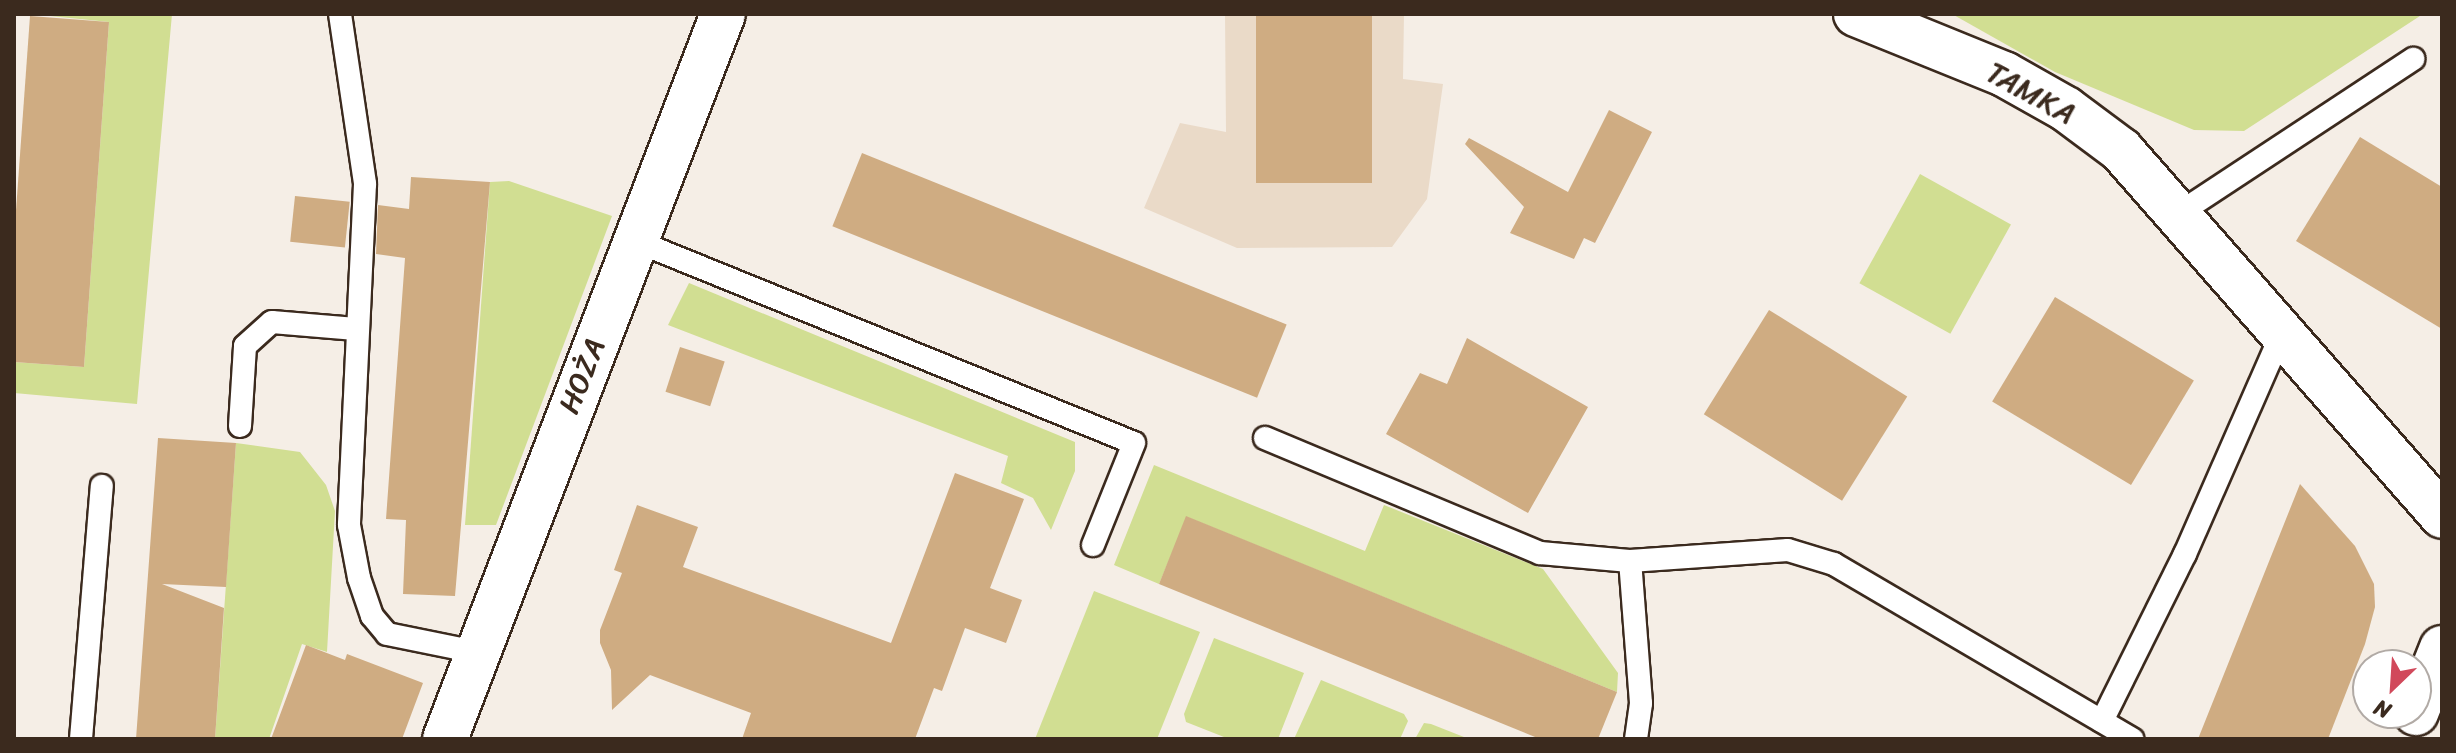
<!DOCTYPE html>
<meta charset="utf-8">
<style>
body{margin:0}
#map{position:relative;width:2456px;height:753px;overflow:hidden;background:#f5eee6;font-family:Sriracha,sans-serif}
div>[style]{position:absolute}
.built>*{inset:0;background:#eadac8}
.green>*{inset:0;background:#d1de92;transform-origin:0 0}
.building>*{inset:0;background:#cfac82;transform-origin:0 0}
.roads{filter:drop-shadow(2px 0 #3b2a1e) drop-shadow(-2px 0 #3b2a1e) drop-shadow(0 2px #3b2a1e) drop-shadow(0 -2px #3b2a1e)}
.service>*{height:22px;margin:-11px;padding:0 11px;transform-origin:11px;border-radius:11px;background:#fff}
.minor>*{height:44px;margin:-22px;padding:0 22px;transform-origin:22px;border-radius:22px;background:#fff}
span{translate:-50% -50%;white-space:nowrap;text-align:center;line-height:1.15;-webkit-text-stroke:8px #fff;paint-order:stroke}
.street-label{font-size:30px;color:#3b2a1e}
.frame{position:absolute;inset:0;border:16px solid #3b2a1e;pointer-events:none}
.north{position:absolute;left:2352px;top:649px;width:80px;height:80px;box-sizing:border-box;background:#fff;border:2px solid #b1aaa5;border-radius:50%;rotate:205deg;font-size:22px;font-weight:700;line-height:32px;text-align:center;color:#3b2a1e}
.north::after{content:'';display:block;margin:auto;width:28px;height:36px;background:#d1495b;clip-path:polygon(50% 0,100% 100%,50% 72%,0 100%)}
</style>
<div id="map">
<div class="built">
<i style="clip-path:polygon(1225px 14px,1404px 14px,1403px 79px,1443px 84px,1427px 199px,1392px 247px,1237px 248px,1144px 208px,1180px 123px,1226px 132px)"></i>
</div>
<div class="green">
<i style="clip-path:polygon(31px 14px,172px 14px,137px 404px,14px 393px,14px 362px,84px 367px,109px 22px)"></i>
<i style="clip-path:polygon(1952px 14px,2423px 14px,2244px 131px,2194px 130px,2055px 72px)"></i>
<i style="left:1920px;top:174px;width:104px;height:125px;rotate:29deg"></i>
<i style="clip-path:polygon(509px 181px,612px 216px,496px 525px,465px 525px,490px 182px)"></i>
<i style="clip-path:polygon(689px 283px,1075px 442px,1075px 471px,1051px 530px,1033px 498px,1001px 483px,1008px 456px,668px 325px)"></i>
<i style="clip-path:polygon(236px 443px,300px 452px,326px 485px,335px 511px,327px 652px,302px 644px,269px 739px,215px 739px)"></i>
<i style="clip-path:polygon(1154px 465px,1365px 551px,1384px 505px,1543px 569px,1618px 673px,1617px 692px,1187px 517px,1159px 584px,1114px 565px)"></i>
<i style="clip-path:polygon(1094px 591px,1200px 632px,1157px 739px,1035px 739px)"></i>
<i style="clip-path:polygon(1214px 638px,1304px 673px,1278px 739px,1229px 739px,1186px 722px,1184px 714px)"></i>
<i style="clip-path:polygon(1321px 680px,1404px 714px,1408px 721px,1400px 739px,1294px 739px)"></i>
<i style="clip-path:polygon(1424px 723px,1431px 724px,1469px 739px,1415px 739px)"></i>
</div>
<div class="building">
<i style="left:1256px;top:14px;width:116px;height:169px"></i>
<i style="clip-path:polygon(30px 16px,109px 22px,84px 367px,14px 362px,14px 238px)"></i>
<i style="clip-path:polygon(1609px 110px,1652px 132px,1595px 243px,1584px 238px,1574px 259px,1510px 233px,1524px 207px,1465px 144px,1469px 138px,1568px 192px)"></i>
<i style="clip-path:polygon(2360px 137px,2442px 187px,2442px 329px,2296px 241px)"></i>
<i style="left:862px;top:153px;width:458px;height:79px;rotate:22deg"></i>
<i style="clip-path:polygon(411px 177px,490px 182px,455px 596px,403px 594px,406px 520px,386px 519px,405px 258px,376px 254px,378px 205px,409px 209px)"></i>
<i style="left:295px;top:196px;width:55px;height:46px;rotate:6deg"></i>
<i style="left:2055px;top:297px;width:162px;height:122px;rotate:31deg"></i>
<i style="left:1769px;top:310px;width:163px;height:123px;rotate:32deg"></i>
<i style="clip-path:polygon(1467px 338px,1588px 407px,1528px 513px,1386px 434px,1420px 373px,1447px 384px)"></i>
<i style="left:680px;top:347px;width:47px;height:47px;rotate:18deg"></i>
<i style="clip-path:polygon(158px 438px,236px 443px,226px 587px,162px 584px,224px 608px,215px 739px,136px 739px)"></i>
<i style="clip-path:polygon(955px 473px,1024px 499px,990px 588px,1022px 600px,1006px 643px,965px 628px,942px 691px,934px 688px,915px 739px,742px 739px,751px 713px,650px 675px,612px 710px,611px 670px,600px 643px,600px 630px,622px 573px,614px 570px,637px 505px,698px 527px,683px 567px,891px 643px)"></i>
<i style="clip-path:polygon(2300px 484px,2355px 546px,2374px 584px,2375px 607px,2365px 644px,2328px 739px,2198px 739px)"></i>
<i style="clip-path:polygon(1186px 516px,1617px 692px,1598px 739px,1540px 739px,1159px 584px)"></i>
<i style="clip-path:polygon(306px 645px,345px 660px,347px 654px,423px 683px,402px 739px,271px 739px)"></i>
</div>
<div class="roads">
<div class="service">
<i style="left:340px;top:14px;width:172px;rotate:81.6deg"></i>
<i style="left:365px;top:184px;width:341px;rotate:92.7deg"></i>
<i style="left:349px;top:525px;width:54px;rotate:79.3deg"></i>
<i style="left:359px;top:578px;width:40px;rotate:71.1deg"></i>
<i style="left:372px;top:616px;width:23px;rotate:50deg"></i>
<i style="left:387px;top:634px;width:91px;rotate:11.4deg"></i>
<i style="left:2178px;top:214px;width:282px;rotate:-33.4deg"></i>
<i style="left:636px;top:241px;width:537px;rotate:22.08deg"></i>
<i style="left:1134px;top:443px;width:110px;rotate:111.9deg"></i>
<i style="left:240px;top:426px;width:80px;rotate:-86.4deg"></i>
<i style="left:245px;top:346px;width:36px;rotate:-42deg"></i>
<i style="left:272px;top:322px;width:84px;rotate:4.8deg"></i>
<i style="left:1265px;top:438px;width:298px;rotate:22.7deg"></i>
<i style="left:1540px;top:553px;width:90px;rotate:5.1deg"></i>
<i style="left:2102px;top:721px;width:186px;rotate:-63.6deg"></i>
<i style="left:2185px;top:554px;width:239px;rotate:-66.3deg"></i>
<i style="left:81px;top:739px;width:254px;rotate:-85.3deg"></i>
<i style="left:1636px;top:739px;width:36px;rotate:-82deg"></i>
<i style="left:1641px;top:703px;width:142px;rotate:-94.4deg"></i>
<i style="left:1630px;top:561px;width:158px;rotate:-4deg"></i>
<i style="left:1788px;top:550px;width:48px;rotate:16.9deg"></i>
<i style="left:1834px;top:564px;width:346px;rotate:30.4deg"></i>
</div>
<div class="minor">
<i style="left:1856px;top:14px;width:160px;rotate:22.1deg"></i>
<i style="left:2004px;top:74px;width:71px;rotate:29.4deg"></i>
<i style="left:2066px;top:109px;width:69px;rotate:36.7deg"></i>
<i style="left:2121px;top:150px;width:487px;rotate:48.7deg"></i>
<i style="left:2416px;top:713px;width:70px;rotate:-68.2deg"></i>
<i style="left:445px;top:739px;width:776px;rotate:-69.02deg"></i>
</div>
</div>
<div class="street-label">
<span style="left:2031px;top:93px;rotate:29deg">TAMKA</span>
<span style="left:582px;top:376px;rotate:-68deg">HOŻA</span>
</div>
<div class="frame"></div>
<div class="north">N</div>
</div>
